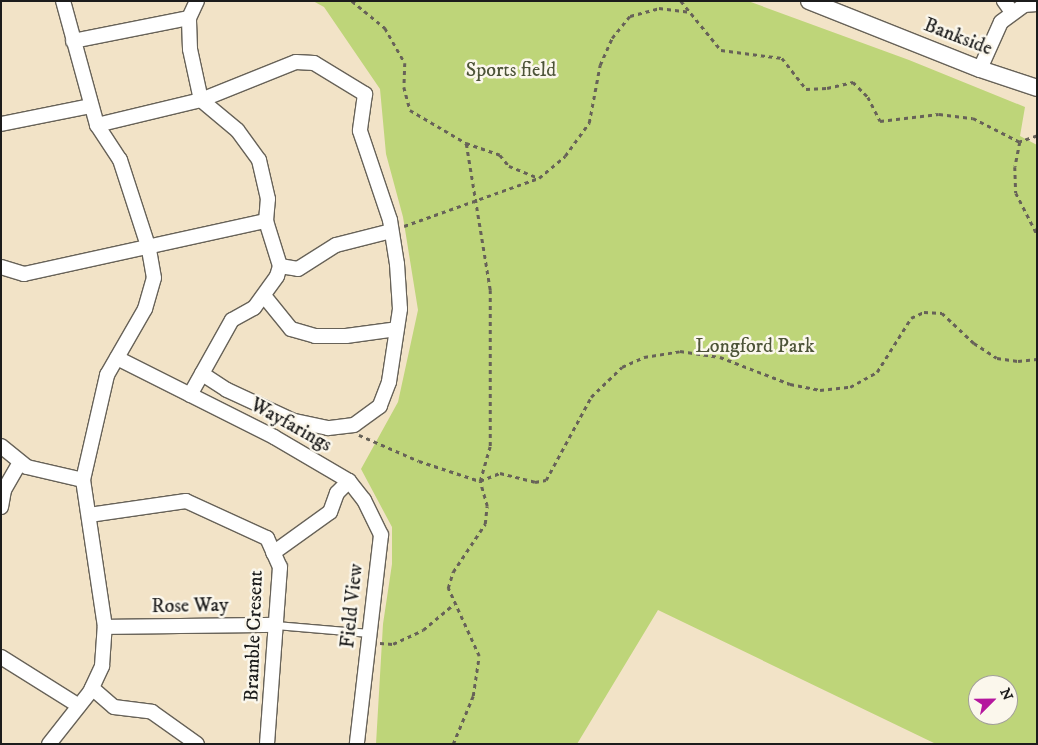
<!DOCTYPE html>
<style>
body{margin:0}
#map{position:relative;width:1038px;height:745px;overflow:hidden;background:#f2e3c7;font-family:"IM FELL DW Pica",serif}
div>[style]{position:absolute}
.green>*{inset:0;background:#bed579}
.path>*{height:2.5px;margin-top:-1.25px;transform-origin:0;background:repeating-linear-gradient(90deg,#676258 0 4px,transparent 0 8px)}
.roads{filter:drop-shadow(1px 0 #676258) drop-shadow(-1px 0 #676258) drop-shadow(0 1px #676258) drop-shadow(0 -1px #676258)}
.service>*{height:7px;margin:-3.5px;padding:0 3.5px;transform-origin:3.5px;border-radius:3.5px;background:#fff}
.minor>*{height:14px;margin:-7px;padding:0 7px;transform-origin:7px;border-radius:7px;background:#fff}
.tertiary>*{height:16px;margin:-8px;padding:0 8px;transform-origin:8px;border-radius:8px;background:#fff}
span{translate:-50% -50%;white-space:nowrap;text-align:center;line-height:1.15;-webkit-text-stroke:5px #fbf7ec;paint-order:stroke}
.street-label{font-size:20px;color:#1c1c1c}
.park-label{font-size:20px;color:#4d5438}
.frame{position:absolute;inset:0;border:2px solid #1c1c1c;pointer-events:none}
.north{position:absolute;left:968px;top:675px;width:50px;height:50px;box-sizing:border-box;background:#fbf7ec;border:1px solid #a29f99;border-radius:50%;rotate:67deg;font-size:14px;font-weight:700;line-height:20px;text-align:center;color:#1c1c1c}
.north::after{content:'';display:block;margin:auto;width:18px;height:22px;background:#b5179e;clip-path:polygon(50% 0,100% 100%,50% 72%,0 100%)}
</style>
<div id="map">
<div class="green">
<i style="clip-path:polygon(evenodd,313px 1px,748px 1px,909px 60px,1025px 107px,1020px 136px,1037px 145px,1037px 744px,936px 744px,658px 610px,577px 744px,376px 744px,383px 624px,392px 564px,392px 527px,361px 469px,398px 402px,418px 310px,403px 217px,386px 154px,380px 89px,324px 7px,313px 1px,978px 685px,1008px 685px,1008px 715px,978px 715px,978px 685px)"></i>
</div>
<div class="path">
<i style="left:352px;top:1px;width:43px;rotate:39.3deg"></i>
<i style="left:385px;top:28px;width:40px;rotate:60.3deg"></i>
<i style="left:405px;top:63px;width:24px;rotate:92deg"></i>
<i style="left:404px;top:87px;width:24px;rotate:75deg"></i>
<i style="left:410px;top:110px;width:65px;rotate:30.5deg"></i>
<i style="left:466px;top:143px;width:36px;rotate:19deg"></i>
<i style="left:500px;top:155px;width:14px;rotate:51deg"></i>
<i style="left:509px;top:166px;width:31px;rotate:22deg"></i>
<i style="left:681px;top:1px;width:63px;rotate:50.8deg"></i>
<i style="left:721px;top:50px;width:62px;rotate:7.5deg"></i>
<i style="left:782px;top:58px;width:39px;rotate:52deg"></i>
<i style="left:806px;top:89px;width:21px;rotate:-3deg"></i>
<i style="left:827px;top:88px;width:27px;rotate:-13deg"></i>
<i style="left:853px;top:82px;width:21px;rotate:45deg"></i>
<i style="left:868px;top:97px;width:27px;rotate:63deg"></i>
<i style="left:880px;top:121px;width:59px;rotate:-6.8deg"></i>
<i style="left:939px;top:114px;width:34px;rotate:7deg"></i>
<i style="left:973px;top:118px;width:53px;rotate:27.1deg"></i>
<i style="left:1037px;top:136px;width:18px;rotate:161deg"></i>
<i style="left:1020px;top:142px;width:25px;rotate:101deg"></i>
<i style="left:1015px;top:167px;width:26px;rotate:88deg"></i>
<i style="left:1016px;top:193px;width:46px;rotate:62.9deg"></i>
<i style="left:404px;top:226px;width:143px;rotate:-19.6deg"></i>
<i style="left:539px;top:178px;width:34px;rotate:-40deg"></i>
<i style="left:565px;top:156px;width:41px;rotate:-54deg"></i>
<i style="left:589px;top:123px;width:59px;rotate:-79.3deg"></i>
<i style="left:600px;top:65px;width:30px;rotate:-66deg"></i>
<i style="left:612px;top:38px;width:28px;rotate:-51deg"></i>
<i style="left:630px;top:16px;width:30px;rotate:-15deg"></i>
<i style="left:659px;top:8px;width:32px;rotate:7deg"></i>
<i style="left:359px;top:435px;width:65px;rotate:23.4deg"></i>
<i style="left:419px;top:461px;width:64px;rotate:18.2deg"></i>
<i style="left:480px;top:481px;width:36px;rotate:-74deg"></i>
<i style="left:490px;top:446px;width:156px;rotate:-90deg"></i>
<i style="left:490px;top:290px;width:149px;rotate:-99.3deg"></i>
<i style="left:380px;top:643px;width:13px;rotate:4deg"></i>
<i style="left:393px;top:644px;width:33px;rotate:-25deg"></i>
<i style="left:423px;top:630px;width:40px;rotate:-40deg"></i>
<i style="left:453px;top:744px;width:52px;rotate:-67.4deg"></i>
<i style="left:473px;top:696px;width:40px;rotate:-81.5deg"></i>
<i style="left:479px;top:656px;width:75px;rotate:-114.5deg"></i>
<i style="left:448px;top:588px;width:17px;rotate:-73deg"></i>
<i style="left:453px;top:572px;width:58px;rotate:-56.3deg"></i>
<i style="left:485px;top:524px;width:18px;rotate:-84deg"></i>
<i style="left:487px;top:506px;width:26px;rotate:-106deg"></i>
<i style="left:480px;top:481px;width:22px;rotate:-22deg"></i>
<i style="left:500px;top:473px;width:36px;rotate:14deg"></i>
<i style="left:535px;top:482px;width:11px;rotate:-10deg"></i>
<i style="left:546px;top:480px;width:94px;rotate:-61.5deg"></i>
<i style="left:591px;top:397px;width:43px;rotate:-44.1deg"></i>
<i style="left:622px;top:367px;width:24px;rotate:-24deg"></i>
<i style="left:644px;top:357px;width:36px;rotate:-9deg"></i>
<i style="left:680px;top:351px;width:40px;rotate:8.5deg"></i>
<i style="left:720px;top:357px;width:75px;rotate:21.1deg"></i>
<i style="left:790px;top:384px;width:31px;rotate:11deg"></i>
<i style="left:820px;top:390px;width:30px;rotate:-6deg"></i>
<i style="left:850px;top:387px;width:31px;rotate:-29deg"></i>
<i style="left:877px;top:372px;width:64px;rotate:-57.8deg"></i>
<i style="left:911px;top:318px;width:14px;rotate:-25deg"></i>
<i style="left:924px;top:312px;width:18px;rotate:3deg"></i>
<i style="left:942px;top:313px;width:44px;rotate:43.2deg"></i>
<i style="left:974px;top:343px;width:27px;rotate:33deg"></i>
<i style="left:997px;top:358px;width:21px;rotate:8deg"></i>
<i style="left:1018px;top:361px;width:19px;rotate:-6deg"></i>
</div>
<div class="roads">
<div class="service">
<i style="left:276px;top:625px;width:93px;rotate:4.9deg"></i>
</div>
<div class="minor">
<i style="left:1004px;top:1px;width:14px;rotate:54deg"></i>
<i style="left:73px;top:41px;width:118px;rotate:-11.2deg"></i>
<i style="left:980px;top:69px;width:51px;rotate:-65.9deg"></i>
<i style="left:1001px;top:22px;width:29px;rotate:-36deg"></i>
<i style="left:1024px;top:5px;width:13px;rotate:-4deg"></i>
<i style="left:1px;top:124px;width:92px;rotate:-11.3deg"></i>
<i style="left:97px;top:125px;width:107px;rotate:-13.5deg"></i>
<i style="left:201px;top:100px;width:52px;rotate:-102.2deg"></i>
<i style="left:190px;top:49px;width:31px;rotate:-92deg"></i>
<i style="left:189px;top:18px;width:19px;rotate:-65deg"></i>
<i style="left:280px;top:266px;width:18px;rotate:9deg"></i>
<i style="left:298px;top:269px;width:45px;rotate:-32.3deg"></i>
<i style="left:336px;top:245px;width:57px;rotate:-14.3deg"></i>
<i style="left:1px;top:267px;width:24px;rotate:17deg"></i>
<i style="left:24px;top:274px;width:248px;rotate:-12.4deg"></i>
<i style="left:266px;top:221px;width:22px;rotate:-85deg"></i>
<i style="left:268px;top:199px;width:40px;rotate:-103deg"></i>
<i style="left:259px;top:160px;width:37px;rotate:-126deg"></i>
<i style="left:237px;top:130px;width:47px;rotate:-140.2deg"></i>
<i style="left:201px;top:100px;width:102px;rotate:-21.8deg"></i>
<i style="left:296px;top:62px;width:18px;rotate:3deg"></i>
<i style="left:314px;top:63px;width:60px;rotate:31.3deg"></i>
<i style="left:365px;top:94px;width:37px;rotate:98deg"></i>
<i style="left:360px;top:131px;width:94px;rotate:71.4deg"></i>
<i style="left:390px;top:220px;width:45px;rotate:81deg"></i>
<i style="left:397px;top:264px;width:45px;rotate:86.2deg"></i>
<i style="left:400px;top:309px;width:74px;rotate:98.6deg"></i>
<i style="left:389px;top:382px;width:26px;rotate:111deg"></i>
<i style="left:380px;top:406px;width:32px;rotate:144deg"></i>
<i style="left:354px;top:425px;width:26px;rotate:173deg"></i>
<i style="left:328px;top:428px;width:35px;rotate:-168deg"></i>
<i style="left:294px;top:421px;width:74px;rotate:-155.2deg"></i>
<i style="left:227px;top:390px;width:30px;rotate:-147deg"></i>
<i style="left:265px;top:297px;width:41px;rotate:50.9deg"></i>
<i style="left:291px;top:329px;width:25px;rotate:16deg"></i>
<i style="left:315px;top:336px;width:31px"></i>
<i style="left:346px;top:336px;width:51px;rotate:-7.8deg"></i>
<i style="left:117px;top:358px;width:176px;rotate:26.7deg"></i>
<i style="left:274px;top:437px;width:87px;rotate:30.4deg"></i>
<i style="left:349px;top:481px;width:17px;rotate:135deg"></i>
<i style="left:337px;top:493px;width:20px;rotate:110deg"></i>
<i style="left:330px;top:512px;width:70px;rotate:144.3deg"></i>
<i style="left:190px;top:395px;width:86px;rotate:-60.8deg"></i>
<i style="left:232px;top:320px;width:25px;rotate:-29deg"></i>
<i style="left:254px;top:308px;width:39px;rotate:-54deg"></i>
<i style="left:277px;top:276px;width:10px;rotate:-73deg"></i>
<i style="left:280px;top:266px;width:47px;rotate:-107.3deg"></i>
<i style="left:1px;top:446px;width:33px;rotate:39deg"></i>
<i style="left:27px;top:467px;width:57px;rotate:13.1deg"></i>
<i style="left:349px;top:481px;width:24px;rotate:52deg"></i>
<i style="left:364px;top:500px;width:39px;rotate:64deg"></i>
<i style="left:381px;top:535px;width:210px;rotate:96.6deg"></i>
<i style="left:1px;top:507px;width:17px;rotate:-80deg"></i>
<i style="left:4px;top:490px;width:32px;rotate:-60deg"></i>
<i style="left:89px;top:515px;width:98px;rotate:-8.2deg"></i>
<i style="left:186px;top:501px;width:89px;rotate:24.6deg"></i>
<i style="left:267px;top:538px;width:32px;rotate:66deg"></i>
<i style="left:280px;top:567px;width:177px;rotate:94.2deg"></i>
<i style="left:105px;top:627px;width:171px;rotate:-0.7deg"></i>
<i style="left:1px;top:657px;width:92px;rotate:32.1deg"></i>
<i style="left:92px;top:688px;width:29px;rotate:41deg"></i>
<i style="left:114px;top:707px;width:38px;rotate:7deg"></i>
<i style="left:152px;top:712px;width:55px;rotate:35.4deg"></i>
<i style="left:49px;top:744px;width:66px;rotate:-51.7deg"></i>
<i style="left:90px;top:692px;width:29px;rotate:-65deg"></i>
<i style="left:102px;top:666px;width:39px;rotate:-86deg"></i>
<i style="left:105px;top:627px;width:149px;rotate:-98.5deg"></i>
<i style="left:83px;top:480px;width:108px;rotate:-77.1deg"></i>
<i style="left:107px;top:375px;width:76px;rotate:-60.1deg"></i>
<i style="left:145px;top:309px;width:32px;rotate:-74deg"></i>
<i style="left:154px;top:278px;width:29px;rotate:-100deg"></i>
<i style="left:149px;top:249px;width:94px;rotate:-108deg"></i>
<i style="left:120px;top:160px;width:42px;rotate:-123.3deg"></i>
<i style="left:97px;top:125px;width:129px;rotate:-105.3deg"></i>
</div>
<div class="tertiary">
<i style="left:809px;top:1px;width:184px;rotate:21.7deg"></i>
<i style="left:980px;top:69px;width:60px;rotate:18.4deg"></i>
</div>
</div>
<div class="street-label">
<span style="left:958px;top:37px;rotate:21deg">Bankside</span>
<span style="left:291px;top:425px;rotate:29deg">Wayfarings</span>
<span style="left:190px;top:606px;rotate:-1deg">Rose Way</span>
<span style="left:352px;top:606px;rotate:-84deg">Field View</span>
<span style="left:254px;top:636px;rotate:-88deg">Bramble Cresent</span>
</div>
<div class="park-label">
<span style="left:511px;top:70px">Sports field</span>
<span style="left:755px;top:346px">Longford Park</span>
</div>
<div class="frame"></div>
<div class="north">N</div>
</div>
